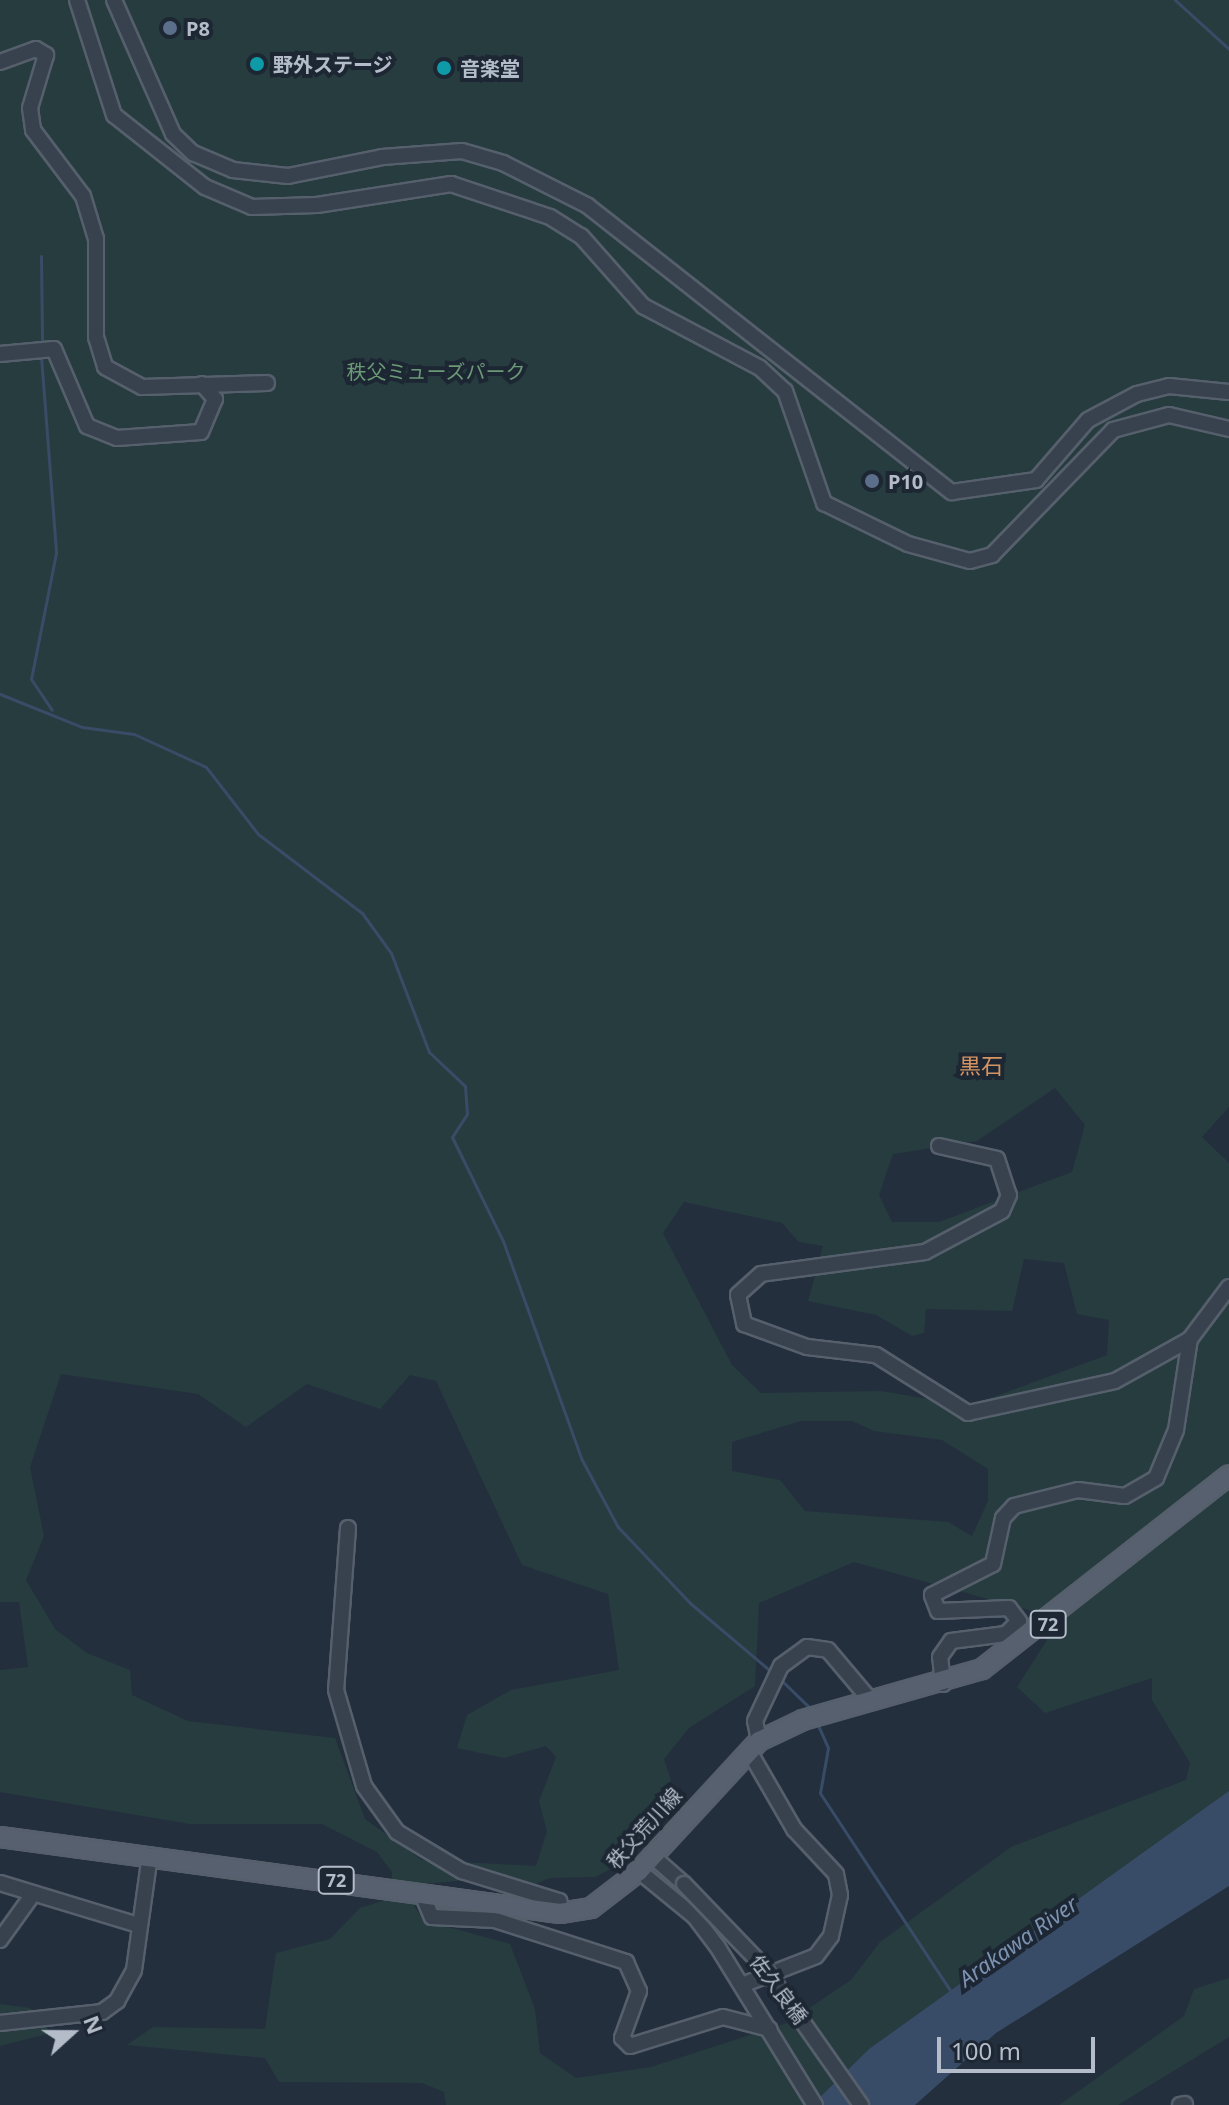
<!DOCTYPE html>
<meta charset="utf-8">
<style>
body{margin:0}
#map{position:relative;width:1229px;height:2105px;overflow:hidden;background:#242f3e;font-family:"Noto Sans","Noto Sans JP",sans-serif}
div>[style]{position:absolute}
.green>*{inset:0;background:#263c3f}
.water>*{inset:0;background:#394c67}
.stream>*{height:3px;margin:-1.5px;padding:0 1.5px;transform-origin:1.5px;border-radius:1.5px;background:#394c67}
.roads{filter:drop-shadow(2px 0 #565f6c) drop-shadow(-2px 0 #565f6c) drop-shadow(0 2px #565f6c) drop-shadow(0 -2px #565f6c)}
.minor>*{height:14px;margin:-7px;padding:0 7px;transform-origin:7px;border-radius:7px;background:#38414e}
.major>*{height:18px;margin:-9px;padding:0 9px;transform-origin:9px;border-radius:9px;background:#56606e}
.bridges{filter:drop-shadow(2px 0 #565f6c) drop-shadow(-2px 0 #565f6c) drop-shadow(0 2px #565f6c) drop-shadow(0 -2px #565f6c)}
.minor-bridge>*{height:14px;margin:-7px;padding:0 7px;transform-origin:7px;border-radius:7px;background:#38414e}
.dots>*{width:22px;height:22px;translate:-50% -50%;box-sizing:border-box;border:4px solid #1d2633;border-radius:50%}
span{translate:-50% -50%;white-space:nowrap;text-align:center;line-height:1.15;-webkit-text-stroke:8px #1d2633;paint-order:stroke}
.shield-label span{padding:2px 6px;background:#1d2633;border:2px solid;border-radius:6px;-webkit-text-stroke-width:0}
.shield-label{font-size:18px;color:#b4bcc9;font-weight:700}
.poi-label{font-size:20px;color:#b4bcc9;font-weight:700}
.left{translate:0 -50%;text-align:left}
.park-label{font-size:20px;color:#6b9a76}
.street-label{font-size:20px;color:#b4bcc9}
.neighbourhood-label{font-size:22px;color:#d59563}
.water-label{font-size:22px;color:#7c92b1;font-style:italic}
.north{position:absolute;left:32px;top:1993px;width:80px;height:80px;-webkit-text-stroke:6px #1d2633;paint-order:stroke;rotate:69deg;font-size:22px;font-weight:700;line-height:32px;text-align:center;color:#b4bcc9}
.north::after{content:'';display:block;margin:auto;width:28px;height:36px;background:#b4bcc9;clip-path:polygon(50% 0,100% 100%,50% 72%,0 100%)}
.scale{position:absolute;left:937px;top:2037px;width:158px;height:36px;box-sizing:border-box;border:4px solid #b4bcc9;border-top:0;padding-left:10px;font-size:24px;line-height:28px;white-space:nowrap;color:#b4bcc9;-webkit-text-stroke:6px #1d2633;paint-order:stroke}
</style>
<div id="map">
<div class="green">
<i style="clip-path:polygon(evenodd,0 0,1229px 0,1229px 1107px,1202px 1137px,1229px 1163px,1229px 1792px,869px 2049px,812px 2105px,446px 2105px,444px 2092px,422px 2083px,279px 2082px,265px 2058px,127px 2045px,153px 2027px,265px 2029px,276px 1953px,330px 1939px,360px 1908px,392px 1898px,392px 1872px,377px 1852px,322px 1824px,190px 1824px,0 1792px,0 1670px,28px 1667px,19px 1602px,0 1602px,0 0,1055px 1088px,1085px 1125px,1072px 1172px,939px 1222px,892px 1222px,879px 1195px,893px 1154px,977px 1141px,1055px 1088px,0 0,684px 1202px,782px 1223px,799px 1242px,823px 1246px,808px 1301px,876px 1315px,912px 1336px,924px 1333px,926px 1309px,1012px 1311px,1024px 1259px,1064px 1263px,1077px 1314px,1109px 1320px,1107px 1355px,969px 1406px,881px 1391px,761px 1393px,732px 1365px,663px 1233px,684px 1202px,0 0,61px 1374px,198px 1394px,246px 1427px,307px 1384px,380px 1409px,410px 1375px,436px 1381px,522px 1565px,608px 1594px,619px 1670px,511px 1690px,467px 1715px,457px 1748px,504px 1758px,546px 1746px,556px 1757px,539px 1801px,547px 1831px,536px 1866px,422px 1860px,365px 1819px,335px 1738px,188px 1721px,132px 1695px,130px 1670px,87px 1653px,55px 1629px,26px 1580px,44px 1536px,30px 1467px,61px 1374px,0 0,801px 1421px,852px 1421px,874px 1431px,942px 1440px,988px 1469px,988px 1501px,972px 1536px,948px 1522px,805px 1511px,780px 1480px,732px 1471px,732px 1442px,801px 1421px,0 0,854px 1562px,1032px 1611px,1047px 1640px,1017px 1687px,1045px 1713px,1152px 1678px,1152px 1700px,1190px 1763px,1186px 1780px,1011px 1847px,880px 1942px,851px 1980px,787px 2023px,651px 2067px,576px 2078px,540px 2053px,535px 2009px,510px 1944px,423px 1920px,410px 1899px,423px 1884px,501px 1877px,526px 1888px,550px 1878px,595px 1877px,626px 1861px,678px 1802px,664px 1759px,689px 1728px,755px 1686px,759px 1603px,854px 1562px)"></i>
<i style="clip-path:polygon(1229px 1978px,1229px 2037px,1118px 2105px,1059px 2105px,1184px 2016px,1194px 1989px)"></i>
<i style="clip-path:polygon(0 2004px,30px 2008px,51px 2033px,0 2046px)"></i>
</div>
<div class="water">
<i style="clip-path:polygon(1229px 1791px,1229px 1886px,996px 2033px,915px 2105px,812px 2105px,869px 2049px)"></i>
</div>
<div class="stream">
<i style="left:1175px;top:0;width:73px;rotate:42.2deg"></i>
<i style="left:41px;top:256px;width:88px;rotate:89.3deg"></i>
<i style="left:41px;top:356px;width:198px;rotate:85.6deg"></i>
<i style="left:56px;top:553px;width:128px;rotate:101.2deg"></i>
<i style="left:31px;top:679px;width:37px;rotate:56deg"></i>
<i style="left:0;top:694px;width:88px;rotate:21.9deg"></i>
<i style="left:82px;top:727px;width:52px;rotate:7.7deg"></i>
<i style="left:134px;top:734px;width:79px;rotate:24.6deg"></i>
<i style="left:206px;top:767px;width:85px;rotate:52.2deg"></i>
<i style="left:258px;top:834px;width:131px;rotate:37.2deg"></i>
<i style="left:362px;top:913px;width:49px;rotate:54.1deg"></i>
<i style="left:391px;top:953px;width:106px;rotate:69deg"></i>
<i style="left:429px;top:1052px;width:50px;rotate:43.4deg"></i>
<i style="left:465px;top:1086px;width:28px;rotate:86deg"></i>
<i style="left:467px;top:1114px;width:27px;rotate:123deg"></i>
<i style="left:452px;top:1137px;width:116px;rotate:63.9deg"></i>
<i style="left:503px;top:1241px;width:233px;rotate:70.2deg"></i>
<i style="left:582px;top:1460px;width:76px;rotate:61.8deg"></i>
<i style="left:618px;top:1527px;width:105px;rotate:46.5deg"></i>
<i style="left:690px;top:1603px;width:110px;rotate:40.2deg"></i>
<i style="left:780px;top:1679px;width:43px;rotate:44.1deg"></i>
<i style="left:817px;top:1723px;width:27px;rotate:66deg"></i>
<i style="left:828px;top:1748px;width:46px;rotate:100.1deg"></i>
<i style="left:820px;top:1793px;width:240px;rotate:56.6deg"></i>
</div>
<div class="roads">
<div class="minor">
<i style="left:77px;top:0;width:121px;rotate:72.2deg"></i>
<i style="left:114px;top:115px;width:116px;rotate:38.4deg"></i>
<i style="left:205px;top:187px;width:51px;rotate:23.1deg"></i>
<i style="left:252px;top:207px;width:65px;rotate:-1.8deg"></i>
<i style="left:317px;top:205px;width:136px;rotate:-8.9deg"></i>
<i style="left:451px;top:184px;width:104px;rotate:18.4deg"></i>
<i style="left:550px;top:217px;width:36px;rotate:32deg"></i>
<i style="left:581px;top:236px;width:94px;rotate:48.5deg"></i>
<i style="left:643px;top:306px;width:132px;rotate:27.9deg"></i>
<i style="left:760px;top:368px;width:34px;rotate:43deg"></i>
<i style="left:785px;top:391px;width:119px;rotate:70.8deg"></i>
<i style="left:824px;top:503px;width:93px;rotate:26deg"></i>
<i style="left:908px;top:544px;width:64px;rotate:15.3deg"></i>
<i style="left:970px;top:561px;width:23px;rotate:-15deg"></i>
<i style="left:992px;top:555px;width:174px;rotate:-45.9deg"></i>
<i style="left:1113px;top:430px;width:58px;rotate:-15deg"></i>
<i style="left:1169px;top:415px;width:62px;rotate:13.1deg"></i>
<i style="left:114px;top:0;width:146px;rotate:66.2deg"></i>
<i style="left:173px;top:134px;width:28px;rotate:44deg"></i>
<i style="left:193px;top:153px;width:43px;rotate:23deg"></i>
<i style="left:233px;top:170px;width:55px;rotate:6.2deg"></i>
<i style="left:288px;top:176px;width:96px;rotate:-11.4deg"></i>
<i style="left:382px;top:157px;width:80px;rotate:-4.3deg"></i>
<i style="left:462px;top:151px;width:43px;rotate:16.3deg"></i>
<i style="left:503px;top:163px;width:95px;rotate:26.8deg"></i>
<i style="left:588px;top:206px;width:463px;rotate:38.2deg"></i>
<i style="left:952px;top:492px;width:85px;rotate:-8.1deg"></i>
<i style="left:1036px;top:480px;width:79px;rotate:-49.1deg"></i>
<i style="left:1088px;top:420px;width:55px;rotate:-28deg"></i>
<i style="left:1137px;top:394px;width:33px;rotate:-14deg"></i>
<i style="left:1169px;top:386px;width:60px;rotate:5.7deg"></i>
<i style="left:0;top:62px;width:38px;rotate:-20deg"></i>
<i style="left:36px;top:49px;width:12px;rotate:31deg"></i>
<i style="left:46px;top:55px;width:55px;rotate:106.8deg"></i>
<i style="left:30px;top:108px;width:22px;rotate:82deg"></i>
<i style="left:33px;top:130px;width:83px;rotate:52.9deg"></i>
<i style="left:83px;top:196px;width:45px;rotate:73.2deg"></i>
<i style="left:96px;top:239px;width:98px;rotate:90deg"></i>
<i style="left:96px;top:337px;width:31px;rotate:73deg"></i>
<i style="left:105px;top:367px;width:42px;rotate:28.4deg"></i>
<i style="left:142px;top:387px;width:125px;rotate:-1.8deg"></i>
<i style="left:0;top:354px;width:54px;rotate:-5.3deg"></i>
<i style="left:54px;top:349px;width:84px;rotate:66.8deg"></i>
<i style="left:87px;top:426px;width:32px;rotate:22deg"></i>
<i style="left:117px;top:438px;width:84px;rotate:-4.1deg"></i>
<i style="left:201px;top:432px;width:36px;rotate:-67deg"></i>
<i style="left:215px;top:399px;width:20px;rotate:-131deg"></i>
<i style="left:939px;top:1146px;width:59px;rotate:12.6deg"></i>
<i style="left:997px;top:1159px;width:38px;rotate:72deg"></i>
<i style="left:1009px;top:1195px;width:17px;rotate:114deg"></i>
<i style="left:1002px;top:1211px;width:87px;rotate:152deg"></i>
<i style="left:925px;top:1252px;width:165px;rotate:172.4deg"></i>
<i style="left:761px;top:1274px;width:31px;rotate:138deg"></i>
<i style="left:738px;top:1295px;width:30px;rotate:78deg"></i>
<i style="left:744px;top:1324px;width:67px;rotate:20.1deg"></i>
<i style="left:807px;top:1347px;width:69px;rotate:6.6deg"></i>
<i style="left:876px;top:1355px;width:109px;rotate:32.2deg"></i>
<i style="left:968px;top:1413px;width:150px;rotate:-12.3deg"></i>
<i style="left:1115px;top:1381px;width:86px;rotate:-29.2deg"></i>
<i style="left:348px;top:1528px;width:162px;rotate:94.2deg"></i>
<i style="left:336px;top:1690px;width:100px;rotate:73.7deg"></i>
<i style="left:364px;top:1786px;width:57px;rotate:54.3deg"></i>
<i style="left:397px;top:1832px;width:76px;rotate:31deg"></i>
<i style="left:462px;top:1871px;width:102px;rotate:17.2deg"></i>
<i style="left:559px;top:1901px;width:12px;rotate:85deg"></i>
<i style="left:943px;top:1684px;width:27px;rotate:-96deg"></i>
<i style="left:940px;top:1657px;width:19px;rotate:-55deg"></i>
<i style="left:951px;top:1641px;width:55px;rotate:-7.3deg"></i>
<i style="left:1006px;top:1634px;width:18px;rotate:-45deg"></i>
<i style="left:1019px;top:1621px;width:16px;rotate:-128deg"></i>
<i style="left:1009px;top:1608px;width:71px;rotate:177.6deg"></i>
<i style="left:938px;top:1611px;width:17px;rotate:-111deg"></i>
<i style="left:932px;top:1595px;width:68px;rotate:-26.9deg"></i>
<i style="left:993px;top:1564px;width:47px;rotate:-77.7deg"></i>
<i style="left:1003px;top:1518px;width:16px;rotate:-47deg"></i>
<i style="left:1014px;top:1506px;width:66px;rotate:-14deg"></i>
<i style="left:1078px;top:1490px;width:47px;rotate:7.3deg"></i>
<i style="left:1125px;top:1496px;width:36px;rotate:-30deg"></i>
<i style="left:1156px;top:1478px;width:52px;rotate:-67.4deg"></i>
<i style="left:1176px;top:1430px;width:92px;rotate:-81.3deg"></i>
<i style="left:1190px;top:1339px;width:65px;rotate:-53.1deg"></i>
<i style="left:759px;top:1741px;width:20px;rotate:-101deg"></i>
<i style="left:755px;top:1721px;width:61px;rotate:-64.7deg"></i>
<i style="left:781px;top:1666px;width:32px;rotate:-36deg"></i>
<i style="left:807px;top:1647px;width:21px;rotate:8deg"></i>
<i style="left:828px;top:1650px;width:68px;rotate:49.8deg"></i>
<i style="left:651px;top:1855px;width:44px;rotate:41.3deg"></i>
<i style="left:639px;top:1871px;width:72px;rotate:39.4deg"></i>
<i style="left:695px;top:1917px;width:36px;rotate:53deg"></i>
<i style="left:717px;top:1946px;width:187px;rotate:58.4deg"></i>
<i style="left:0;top:1883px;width:144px;rotate:16.9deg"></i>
<i style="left:422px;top:1894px;width:25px;rotate:67deg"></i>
<i style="left:432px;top:1917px;width:63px;rotate:2.7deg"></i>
<i style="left:495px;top:1920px;width:138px;rotate:17.8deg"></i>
<i style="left:626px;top:1962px;width:32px;rotate:66deg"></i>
<i style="left:639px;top:1991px;width:50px;rotate:109.9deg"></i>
<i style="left:622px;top:2038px;width:11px;rotate:45deg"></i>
<i style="left:630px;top:2046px;width:97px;rotate:-17.3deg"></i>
<i style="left:723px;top:2017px;width:48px;rotate:14.6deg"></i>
<i style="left:0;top:1940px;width:57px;rotate:-54.3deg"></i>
<i style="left:742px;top:1985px;width:79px;rotate:-21.4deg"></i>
<i style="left:816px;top:1956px;width:25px;rotate:-53deg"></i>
<i style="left:831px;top:1936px;width:42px;rotate:-77.6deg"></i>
<i style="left:840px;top:1895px;width:21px;rotate:-101deg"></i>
<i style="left:836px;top:1874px;width:62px;rotate:-133deg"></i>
<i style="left:794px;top:1829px;width:90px;rotate:-120deg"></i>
<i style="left:0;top:2023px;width:103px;rotate:-6.2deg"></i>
<i style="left:102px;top:2012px;width:19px;rotate:-36deg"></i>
<i style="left:117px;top:2001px;width:35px;rotate:-61deg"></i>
<i style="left:134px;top:1970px;width:116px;rotate:-82.1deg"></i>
<i style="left:1180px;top:2105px;width:5px;rotate:-11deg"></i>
</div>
<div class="major">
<i style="left:0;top:1837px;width:565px;rotate:7.73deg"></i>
<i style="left:560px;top:1913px;width:31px;rotate:-9deg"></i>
<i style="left:591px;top:1908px;width:61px;rotate:-37.6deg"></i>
<i style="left:639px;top:1871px;width:177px;rotate:-47.3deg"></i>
<i style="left:759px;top:1741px;width:49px;rotate:-25.5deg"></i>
<i style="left:803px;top:1720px;width:186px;rotate:-15.9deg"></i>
<i style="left:982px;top:1669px;width:314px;rotate:-38.1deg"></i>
</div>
</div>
<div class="bridges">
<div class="minor-bridge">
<i style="left:684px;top:1884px;width:115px;rotate:46.1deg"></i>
<i style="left:764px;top:1967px;width:169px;rotate:54.9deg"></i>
</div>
</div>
<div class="dots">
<i style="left:170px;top:28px;background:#5c6f8a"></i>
<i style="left:257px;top:64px;background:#0f9aa8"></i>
<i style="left:444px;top:68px;background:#0f9aa8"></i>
<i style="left:872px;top:481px;background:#5c6f8a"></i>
</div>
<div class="shield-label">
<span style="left:1048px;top:1624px">72</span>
<span style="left:336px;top:1880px">72</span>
</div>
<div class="poi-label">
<span class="left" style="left:186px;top:28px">P8</span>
<span class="left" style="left:273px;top:64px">野外ステージ</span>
<span class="left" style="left:460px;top:68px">音楽堂</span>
<span class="left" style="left:888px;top:481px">P10</span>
</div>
<div class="park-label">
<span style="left:436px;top:371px">秩父ミューズパーク</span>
</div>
<div class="street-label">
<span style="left:644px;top:1828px;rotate:-48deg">秩父荒川線</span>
<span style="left:779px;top:1989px;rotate:53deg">佐久良橋</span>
</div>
<div class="neighbourhood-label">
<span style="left:981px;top:1066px">黒石</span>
</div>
<div class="water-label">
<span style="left:1018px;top:1941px;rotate:-35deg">Arakawa River</span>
</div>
<div class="north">N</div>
<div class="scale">100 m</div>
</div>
